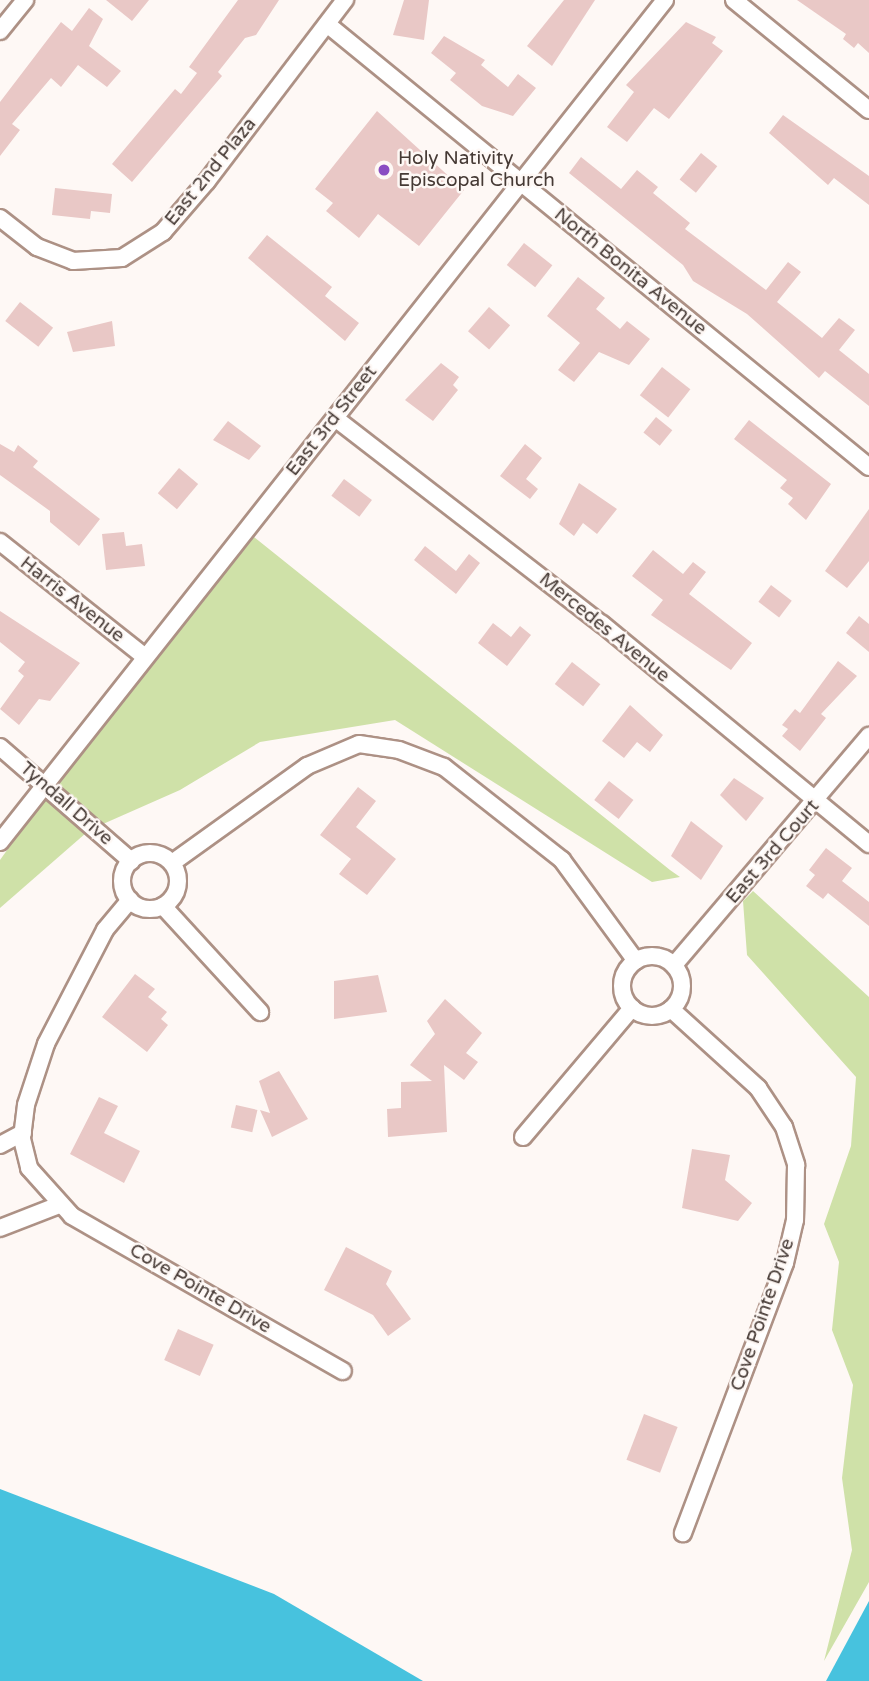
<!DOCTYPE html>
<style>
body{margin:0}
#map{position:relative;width:869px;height:1681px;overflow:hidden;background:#fef8f5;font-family:"Varela Round",sans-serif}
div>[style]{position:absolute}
.green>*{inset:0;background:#cfe1a8}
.water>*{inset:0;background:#47c2de}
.building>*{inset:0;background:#e9c8c6;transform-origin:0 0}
.roads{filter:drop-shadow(2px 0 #ad9185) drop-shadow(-2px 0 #ad9185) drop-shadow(0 2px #ad9185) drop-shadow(0 -2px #ad9185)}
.minor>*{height:16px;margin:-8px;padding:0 8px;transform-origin:8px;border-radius:8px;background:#fff}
.minor>.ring{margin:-8px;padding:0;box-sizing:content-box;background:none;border:16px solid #fff;border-radius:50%}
.dots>*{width:19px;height:19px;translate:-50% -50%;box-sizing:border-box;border:4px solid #fef8f5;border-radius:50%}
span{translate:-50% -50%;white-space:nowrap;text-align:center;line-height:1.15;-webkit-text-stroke:5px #fef8f5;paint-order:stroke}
.poi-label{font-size:19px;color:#463a35}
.left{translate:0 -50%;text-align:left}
.street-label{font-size:19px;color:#463a35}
</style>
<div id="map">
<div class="green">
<i style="clip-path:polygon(254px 537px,670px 870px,680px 877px,652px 882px,395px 720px,260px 742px,180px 790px,103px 824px,56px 783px)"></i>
<i style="clip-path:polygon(45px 797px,86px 833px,0 908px,0 860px)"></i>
<i style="clip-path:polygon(753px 891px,869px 997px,869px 1582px,824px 1661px,852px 1550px,842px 1478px,853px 1385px,832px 1330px,839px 1262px,824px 1224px,851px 1146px,856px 1077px,747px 955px,743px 901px)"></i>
</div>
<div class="water">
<i style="clip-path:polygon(0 1489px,274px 1594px,423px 1681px,0 1681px)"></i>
<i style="clip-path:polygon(869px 1601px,869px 1681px,826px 1681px)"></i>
</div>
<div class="building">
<i style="clip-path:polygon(106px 0,149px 0,132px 21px)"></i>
<i style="clip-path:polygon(238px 0,279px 0,256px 35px,245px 38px,218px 72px,222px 76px,132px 182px,112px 164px,175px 89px,181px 94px,197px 73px,189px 67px)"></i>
<i style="clip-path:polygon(404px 0,429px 0,424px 40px,393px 35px)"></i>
<i style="clip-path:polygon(564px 0,595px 0,552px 66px,527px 46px)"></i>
<i style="clip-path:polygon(797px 0,869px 0,869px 53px,858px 43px,854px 48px,843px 39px,846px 34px)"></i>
<i style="clip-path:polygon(89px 8px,103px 19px,89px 46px,121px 71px,107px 87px,78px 65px,61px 87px,51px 78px,12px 124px,20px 130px,0 156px,0 102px,61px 22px,72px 31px)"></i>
<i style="clip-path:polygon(686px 22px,716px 37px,712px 43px,723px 51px,669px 119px,654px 108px,627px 142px,607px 127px,634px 92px,626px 85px)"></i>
<i style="clip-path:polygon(444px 36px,485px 60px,481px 65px,508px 87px,518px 74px,536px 88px,513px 116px,482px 106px,450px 80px,456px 73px,431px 53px)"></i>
<i style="clip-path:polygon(377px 111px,464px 190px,419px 246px,378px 214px,359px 238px,326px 211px,333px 203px,315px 189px)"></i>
<i style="clip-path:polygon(783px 115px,869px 176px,869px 205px,834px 178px,828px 185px,769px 133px)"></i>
<i style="left:701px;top:153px;width:21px;height:34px;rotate:39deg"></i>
<i style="clip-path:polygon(581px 157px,621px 189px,637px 170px,658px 187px,653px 193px,690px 223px,685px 229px,766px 290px,788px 262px,801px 272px,777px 302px,822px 338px,839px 318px,855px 330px,839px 350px,869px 374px,869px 406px,825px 371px,819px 378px,747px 314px,693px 281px,683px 265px,569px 173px)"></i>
<i style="clip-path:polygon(55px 188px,112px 194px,110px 213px,91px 211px,90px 219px,52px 215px)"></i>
<i style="clip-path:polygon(267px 235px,332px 287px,325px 296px,359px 323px,345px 341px,248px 258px)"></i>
<i style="left:524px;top:243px;width:36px;height:28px;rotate:38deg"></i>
<i style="clip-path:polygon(578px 277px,605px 298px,596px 309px,620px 329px,627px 321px,650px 339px,629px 365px,599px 352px,574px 382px,558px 370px,580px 343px,547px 316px)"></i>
<i style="left:20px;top:302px;width:42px;height:24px;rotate:38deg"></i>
<i style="left:489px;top:307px;width:28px;height:32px;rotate:41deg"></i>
<i style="clip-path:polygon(112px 321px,115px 346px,73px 352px,67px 332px)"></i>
<i style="clip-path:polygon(441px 363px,459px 377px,453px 385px,458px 390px,433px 421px,405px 400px)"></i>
<i style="left:662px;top:367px;width:36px;height:36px;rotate:38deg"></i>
<i style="left:656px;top:417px;width:21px;height:20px;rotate:39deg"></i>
<i style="clip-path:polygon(749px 420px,831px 484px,806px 520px,788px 504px,793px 498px,780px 488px,787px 480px,734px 439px)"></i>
<i style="clip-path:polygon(228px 421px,261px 446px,249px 460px,213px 440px)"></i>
<i style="clip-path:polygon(0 444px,14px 452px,18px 445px,38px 461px,33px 467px,100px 519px,79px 546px,50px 522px,50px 511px,0 475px)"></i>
<i style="clip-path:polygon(525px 444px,542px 458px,526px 479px,538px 489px,530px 499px,500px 476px)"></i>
<i style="left:179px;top:468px;width:25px;height:33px;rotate:40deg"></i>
<i style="left:344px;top:479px;width:35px;height:21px;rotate:37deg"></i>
<i style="clip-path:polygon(579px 483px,617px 509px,597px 534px,583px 523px,574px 536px,559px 524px)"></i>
<i style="clip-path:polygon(869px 509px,869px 561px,847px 588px,825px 571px)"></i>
<i style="clip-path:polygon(124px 532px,126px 546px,142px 544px,145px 566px,106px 570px,102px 534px)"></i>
<i style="clip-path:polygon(425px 546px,456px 571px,469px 554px,480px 563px,456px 594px,414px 560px)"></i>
<i style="clip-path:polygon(653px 550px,683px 574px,693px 562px,706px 572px,689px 594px,752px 643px,731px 670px,651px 615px,663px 600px,632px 576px)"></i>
<i style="left:771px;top:585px;width:26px;height:21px;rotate:37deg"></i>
<i style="clip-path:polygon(0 611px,80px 663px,50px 701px,39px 699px,19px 725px,0 709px,24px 676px,18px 671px,25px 662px,0 642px)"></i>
<i style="clip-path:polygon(859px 616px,869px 624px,869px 652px,846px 633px)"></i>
<i style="clip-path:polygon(493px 623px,511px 637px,520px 626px,531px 635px,507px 666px,478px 643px)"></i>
<i style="clip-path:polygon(838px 661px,857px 676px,821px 714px,826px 718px,800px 751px,782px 736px,788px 729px,782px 725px,795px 709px,800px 713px)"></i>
<i style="left:572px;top:662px;width:36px;height:28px;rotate:38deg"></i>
<i style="clip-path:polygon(630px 705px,663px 735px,650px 752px,637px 742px,624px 758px,602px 741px)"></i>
<i style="clip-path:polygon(734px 778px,764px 798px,746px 821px,720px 795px)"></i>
<i style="left:609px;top:781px;width:31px;height:24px;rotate:38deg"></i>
<i style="clip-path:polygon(358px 787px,376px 801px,356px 827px,396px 859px,367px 895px,339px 874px,351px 859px,320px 835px)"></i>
<i style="clip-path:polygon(691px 821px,723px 846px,701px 880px,671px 856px)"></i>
<i style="clip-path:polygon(826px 848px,852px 868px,842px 881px,869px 902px,869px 926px,828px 893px,823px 899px,806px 886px,815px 875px,809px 870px)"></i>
<i style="clip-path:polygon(135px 974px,155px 989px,148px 997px,167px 1012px,161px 1019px,168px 1025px,147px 1052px,102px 1017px)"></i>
<i style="clip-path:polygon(378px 975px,387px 1012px,334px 1019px,334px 981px)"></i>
<i style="clip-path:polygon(445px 999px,482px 1033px,466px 1053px,478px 1062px,464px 1080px,444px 1065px,447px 1132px,388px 1137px,387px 1109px,401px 1108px,401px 1082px,432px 1081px,410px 1065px,435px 1034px,427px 1021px)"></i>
<i style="clip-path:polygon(279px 1071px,308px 1119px,272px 1137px,260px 1110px,270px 1113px,259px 1081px)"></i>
<i style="clip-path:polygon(99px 1097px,118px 1106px,104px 1133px,140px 1151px,124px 1183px,70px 1154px)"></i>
<i style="left:236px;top:1105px;width:22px;height:23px;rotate:13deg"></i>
<i style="clip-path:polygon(692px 1149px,730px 1155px,725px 1180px,752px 1203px,738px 1221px,682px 1208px)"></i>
<i style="clip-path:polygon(346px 1247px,392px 1271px,386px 1284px,411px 1319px,388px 1336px,373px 1315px,324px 1290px)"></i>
<i style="left:178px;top:1329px;width:39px;height:34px;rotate:24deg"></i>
<i style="left:644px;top:1414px;width:36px;height:49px;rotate:21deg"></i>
</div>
<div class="roads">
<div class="minor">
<i style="left:734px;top:0;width:174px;rotate:39.2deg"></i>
<i style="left:327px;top:24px;width:700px;rotate:39.26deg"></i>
<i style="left:0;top:31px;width:40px;rotate:-51deg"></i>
<i style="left:0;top:218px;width:47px;rotate:38.1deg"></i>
<i style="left:37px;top:247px;width:39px;rotate:21deg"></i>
<i style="left:73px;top:261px;width:49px;rotate:-3.5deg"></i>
<i style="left:122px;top:258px;width:49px;rotate:-32.4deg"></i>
<i style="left:163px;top:232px;width:67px;rotate:-49.2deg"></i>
<i style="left:207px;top:181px;width:228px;rotate:-52.7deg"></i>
<i style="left:335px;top:418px;width:337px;rotate:37.7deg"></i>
<i style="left:602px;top:624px;width:346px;rotate:39.5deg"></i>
<i style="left:0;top:542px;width:185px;rotate:38.4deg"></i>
<i style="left:0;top:747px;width:174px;rotate:41deg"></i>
<i style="left:0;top:842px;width:1073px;rotate:-51.7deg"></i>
<i class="ring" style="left:122px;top:853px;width:40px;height:40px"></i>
<i style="left:172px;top:863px;width:166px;rotate:-35.7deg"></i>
<i style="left:307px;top:766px;width:56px;rotate:-22.9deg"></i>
<i style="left:359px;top:744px;width:40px;rotate:8.5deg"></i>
<i style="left:399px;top:750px;width:48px;rotate:20.7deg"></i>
<i style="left:444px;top:767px;width:150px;rotate:38.2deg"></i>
<i style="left:562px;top:860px;width:125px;rotate:53.8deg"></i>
<i style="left:130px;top:900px;width:39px;rotate:130deg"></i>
<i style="left:105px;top:930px;width:128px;rotate:117.4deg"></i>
<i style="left:46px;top:1044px;width:64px;rotate:108.2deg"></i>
<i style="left:26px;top:1105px;width:34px;rotate:97deg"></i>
<i style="left:22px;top:1139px;width:30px;rotate:76deg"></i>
<i style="left:29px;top:1168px;width:64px;rotate:48.1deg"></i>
<i style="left:72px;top:1216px;width:312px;rotate:29.8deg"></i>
<i style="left:163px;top:906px;width:144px;rotate:47.5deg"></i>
<i class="ring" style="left:622px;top:956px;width:44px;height:44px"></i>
<i style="left:674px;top:965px;width:301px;rotate:-49.6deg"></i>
<i style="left:671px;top:1009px;width:118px;rotate:42.2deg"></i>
<i style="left:758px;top:1088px;width:47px;rotate:56.3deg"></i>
<i style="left:784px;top:1127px;width:40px;rotate:72deg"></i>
<i style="left:796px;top:1165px;width:55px;rotate:91deg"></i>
<i style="left:795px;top:1220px;width:44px;rotate:103.1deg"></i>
<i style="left:785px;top:1263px;width:289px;rotate:110.7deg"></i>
<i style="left:523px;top:1137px;width:169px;rotate:-49.8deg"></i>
<i style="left:0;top:1145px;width:26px;rotate:-28deg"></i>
<i style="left:0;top:1228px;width:63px;rotate:-21.3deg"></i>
</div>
</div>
<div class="dots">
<i style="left:384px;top:170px;background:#8a4cc2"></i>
</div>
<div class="poi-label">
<span class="left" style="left:398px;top:170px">Holy Nativity<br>Episcopal Church</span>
</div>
<div class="street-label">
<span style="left:211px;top:172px;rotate:-51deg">East 2nd Plaza</span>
<span style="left:630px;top:272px;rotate:39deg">North Bonita Avenue</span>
<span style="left:332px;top:421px;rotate:-52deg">East 3rd Street</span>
<span style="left:72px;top:600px;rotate:38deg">Harris Avenue</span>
<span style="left:604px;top:628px;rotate:39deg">Mercedes Avenue</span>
<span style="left:66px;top:804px;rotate:41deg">Tyndall Drive</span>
<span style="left:773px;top:852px;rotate:-49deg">East 3rd Court</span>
<span style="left:200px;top:1289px;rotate:30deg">Cove Pointe Drive</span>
<span style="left:763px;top:1315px;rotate:-71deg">Cove Pointe Drive</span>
</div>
</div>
